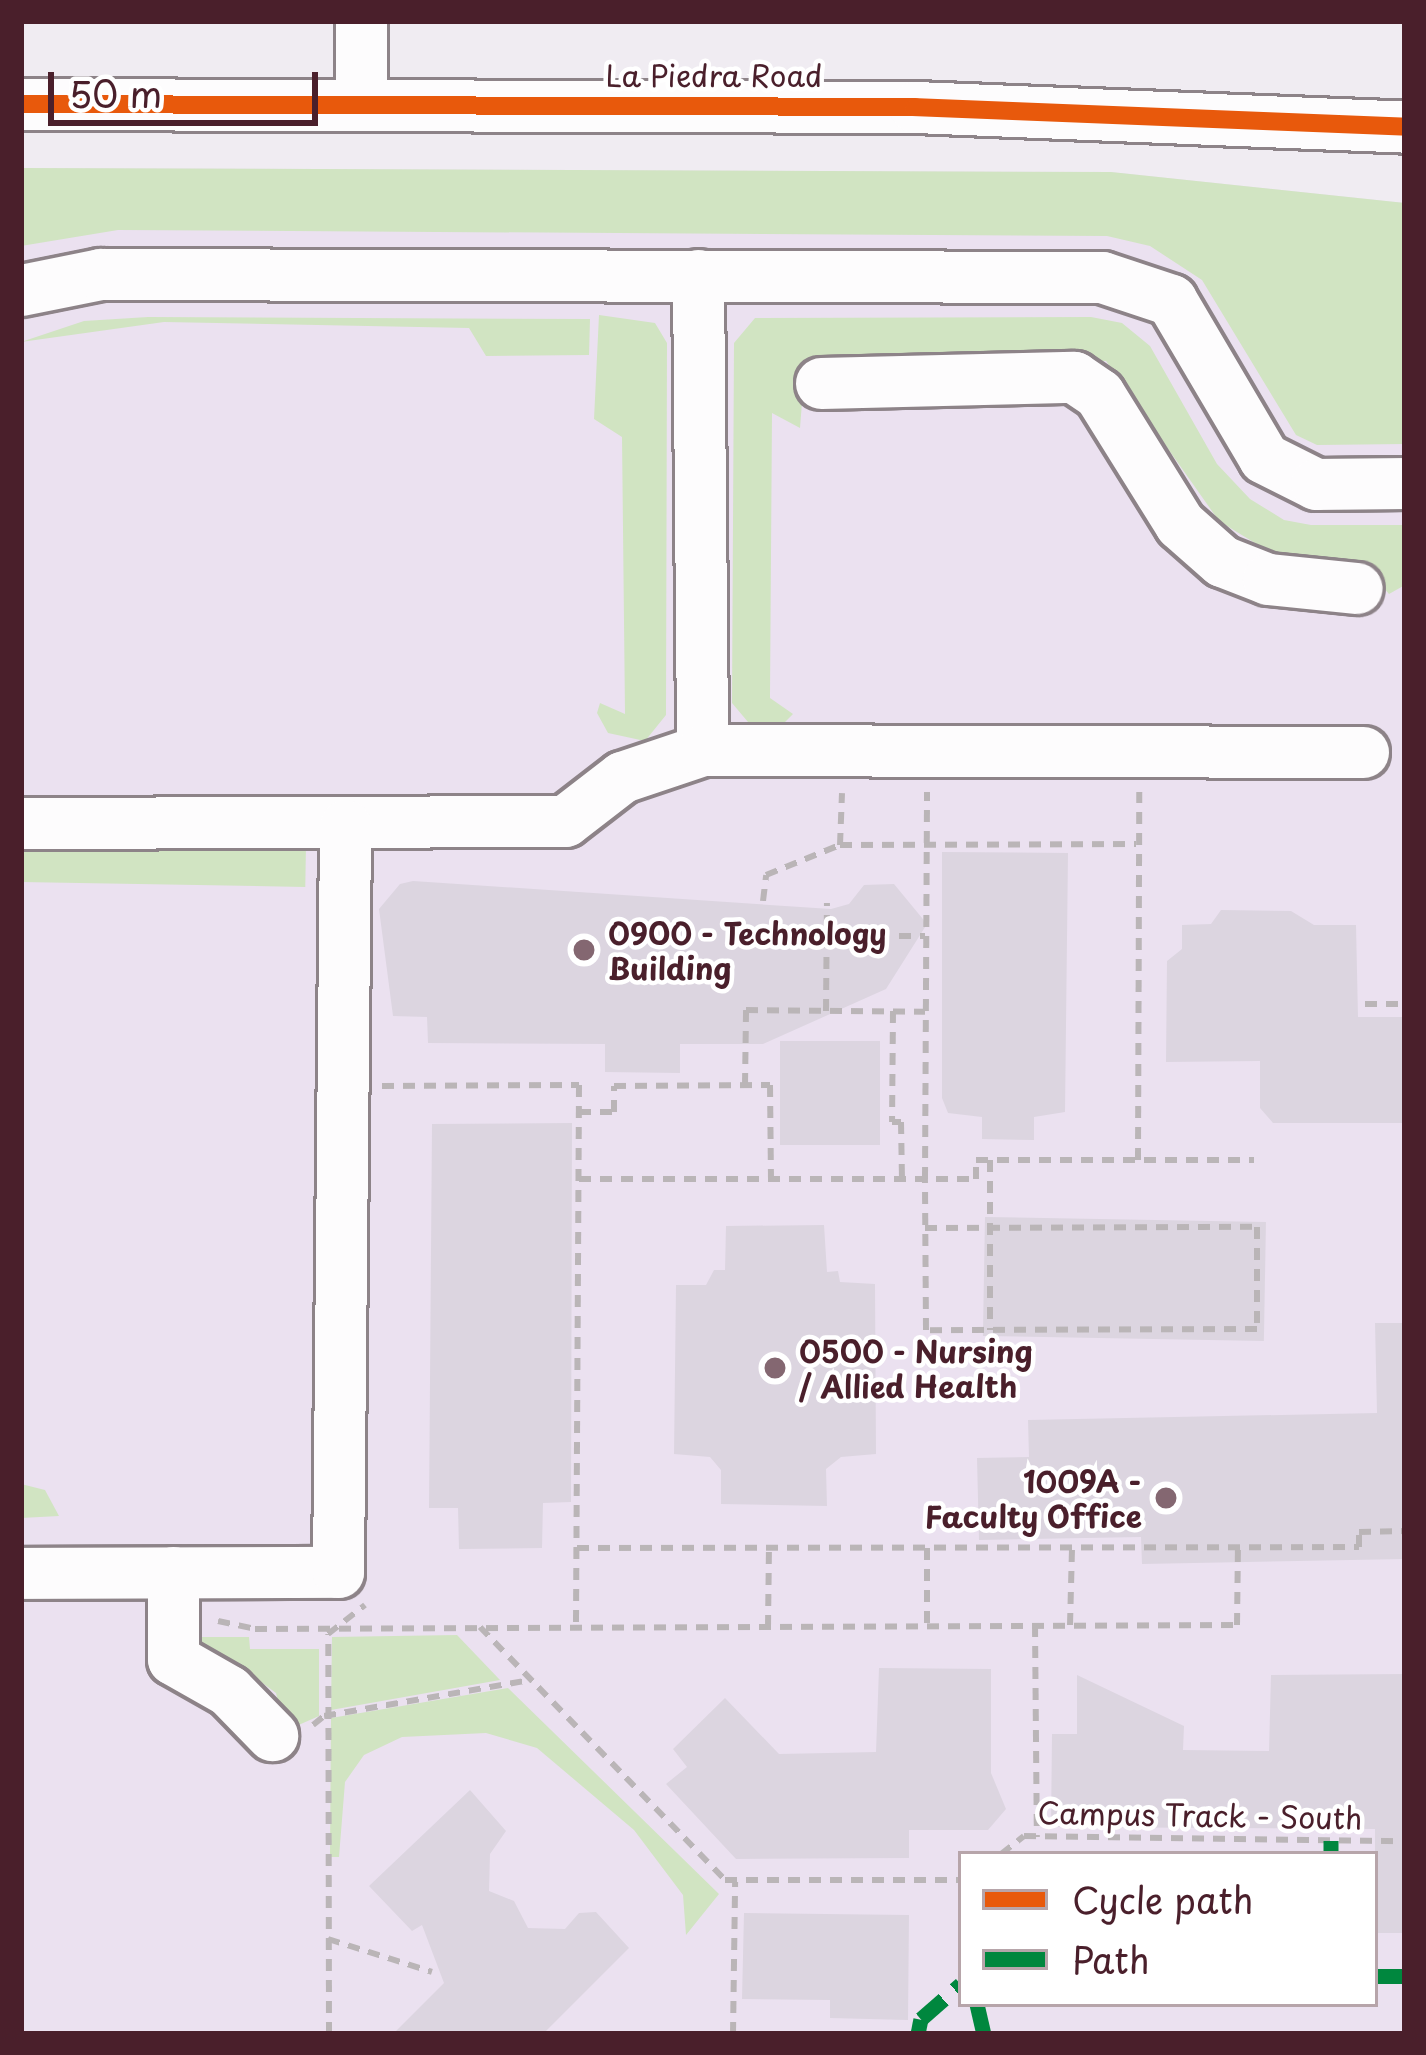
<!DOCTYPE html>
<style>
body{margin:0}
#map{position:relative;width:1426px;height:2055px;overflow:hidden;background:#f0ecf2;font-family:"Playpen Sans",sans-serif}
div>[style]{position:absolute}
.built>*{inset:0;background:#ebe1f0}
.green>*{inset:0;background:#d1e4c2;transform-origin:0 0}
.building>*{inset:0;background:#dcd5e0;transform-origin:0 0}
.path>*{height:6px;margin-top:-3px;transform-origin:0;background:repeating-linear-gradient(90deg,#bab5b7 0 12px,transparent 0 21px)}
.roads{filter:drop-shadow(3px 0 #8d8388) drop-shadow(-3px 0 #8d8388) drop-shadow(0 3px #8d8388) drop-shadow(0 -3px #8d8388)}
.minor>*{height:51px;margin:-25.5px;padding:0 25.5px;transform-origin:25.5px;border-radius:25.5px;background:#fdfcfd}
.quiet>*{height:15px;margin-top:-7.5px;transform-origin:0;background:repeating-linear-gradient(90deg,#00873e 0 30px,transparent 0 45px)}
.cycleway>*{height:18px;margin:-9px;padding:0 9px;transform-origin:9px;border-radius:9px;background:#e8590c}
.dots>*{width:33px;height:33px;translate:-50% -50%;box-sizing:border-box;border:6px solid #fff;border-radius:50%}
span{translate:-50% -50%;white-space:nowrap;text-align:center;line-height:1.15;-webkit-text-stroke:9px #fff;paint-order:stroke}
.street-label{font-size:30px;color:#4a1f2b}
.poi-label{font-size:30px;color:#4a1f2b;font-weight:700}
.left{translate:0 -50%;text-align:left}
.right{translate:-100% -50%;text-align:right}
.frame{position:absolute;inset:0;border:24px solid #4a1f2b;pointer-events:none}
.legend{position:absolute;left:958px;top:1851px;width:420px;height:156px;box-sizing:border-box;background:#fff;border:3px solid #b7a5aa;margin:0;padding:15px 21px;list-style:none;font-size:36px;color:#4a1f2b}
.legend li{display:flex;align-items:center;gap:24px;height:60px}
.legend b{width:60px;border:3px solid #b7a5aa}
.scale{position:absolute;left:48px;top:72px;width:270px;height:54px;box-sizing:border-box;border:6px solid #4a1f2b;border-top:0;padding-left:15px;font-size:36px;line-height:42px;white-space:nowrap;color:#4a1f2b;-webkit-text-stroke:9px #fff;paint-order:stroke}
</style>
<div id="map">
<div class="built">
<i style="clip-path:polygon(evenodd,21px 168px,1111px 172px,1405px 203px,1405px 2034px,21px 2034px,21px 168px,961px 1854px,1375px 1854px,1375px 2004px,961px 2004px,961px 1854px)"></i>
</div>
<div class="green">
<i style="clip-path:polygon(21px 168px,1111px 172px,1405px 203px,1405px 444px,1317px 445px,1296px 435px,1202px 280px,1150px 246px,1107px 236px,118px 230px,21px 246px)"></i>
<i style="clip-path:polygon(599px 315px,655px 323px,667px 343px,666px 715px,645px 741px,608px 733px,597px 713px,600px 703px,625px 714px,622px 437px,594px 419px)"></i>
<i style="clip-path:polygon(148px 317px,590px 319px,589px 355px,486px 356px,469px 328px,164px 322px,21px 342px,84px 321px)"></i>
<i style="clip-path:polygon(1091px 317px,1122px 323px,1150px 346px,1217px 464px,1250px 499px,1284px 520px,1311px 525px,1405px 525px,1405px 585px,1389px 594px,1367px 568px,1273px 554px,1219px 521px,1106px 361px,804px 377px,800px 428px,772px 413px,770px 698px,793px 714px,782px 725px,748px 722px,732px 703px,734px 343px,755px 318px)"></i>
<i style="left:21px;top:843px;width:285px;height:39px;rotate:1deg"></i>
<i style="clip-path:polygon(21px 1484px,45px 1490px,59px 1516px,21px 1518px)"></i>
<i style="clip-path:polygon(457px 1635px,500px 1680px,331px 1710px,332px 1637px)"></i>
<i style="clip-path:polygon(201px 1637px,249px 1637px,250px 1649px,319px 1649px,319px 1716px,285px 1731px,276px 1693px,249px 1673px,225px 1671px,203px 1653px)"></i>
<i style="clip-path:polygon(508px 1688px,719px 1894px,686px 1935px,683px 1895px,634px 1830px,537px 1748px,486px 1733px,402px 1737px,364px 1755px,345px 1782px,339px 1857px,330px 1857px,331px 1718px)"></i>
</div>
<div class="building">
<i style="clip-path:polygon(942px 852px,1068px 853px,1065px 1112px,1034px 1117px,1034px 1140px,982px 1139px,982px 1117px,948px 1113px,942px 1098px)"></i>
<i style="clip-path:polygon(413px 881px,831px 909px,849px 904px,864px 885px,894px 884px,927px 924px,886px 989px,763px 1044px,680px 1044px,680px 1073px,605px 1072px,605px 1044px,428px 1043px,427px 1017px,393px 1016px,379px 909px,400px 884px)"></i>
<i style="clip-path:polygon(1221px 910px,1291px 911px,1314px 925px,1356px 925px,1358px 1017px,1405px 1017px,1405px 1123px,1273px 1123px,1260px 1108px,1260px 1061px,1166px 1062px,1167px 961px,1182px 949px,1182px 925px,1211px 924px)"></i>
<i style="left:780px;top:1041px;width:100px;height:104px"></i>
<i style="clip-path:polygon(572px 1123px,571px 1502px,543px 1503px,542px 1548px,459px 1549px,458px 1508px,429px 1508px,432px 1124px)"></i>
<i style="left:985px;top:1217px;width:281px;height:119px;rotate:1deg"></i>
<i style="clip-path:polygon(824px 1225px,827px 1272px,838px 1271px,840px 1282px,875px 1284px,876px 1454px,841px 1457px,826px 1469px,827px 1506px,721px 1504px,721px 1470px,710px 1457px,674px 1454px,676px 1285px,706px 1285px,714px 1270px,725px 1270px,726px 1226px)"></i>
<i style="clip-path:polygon(1375px 1323px,1405px 1323px,1405px 1559px,1142px 1564px,1141px 1537px,979px 1540px,977px 1458px,1029px 1457px,1028px 1420px,1377px 1413px)"></i>
<i style="clip-path:polygon(879px 1668px,991px 1669px,991px 1773px,1006px 1809px,988px 1830px,909px 1830px,909px 1858px,736px 1859px,666px 1784px,687px 1767px,673px 1749px,725px 1698px,779px 1754px,876px 1752px)"></i>
<i style="clip-path:polygon(1405px 1674px,1405px 1933px,1375px 1933px,1375px 1829px,1051px 1827px,1052px 1734px,1077px 1734px,1077px 1675px,1184px 1726px,1183px 1750px,1269px 1751px,1271px 1675px)"></i>
<i style="clip-path:polygon(470px 1790px,506px 1831px,490px 1854px,489px 1891px,514px 1901px,528px 1928px,565px 1929px,579px 1913px,596px 1912px,629px 1948px,543px 2034px,393px 2034px,444px 1983px,422px 1925px,412px 1931px,369px 1886px)"></i>
<i style="clip-path:polygon(744px 1913px,909px 1915px,908px 2020px,830px 2018px,830px 2000px,742px 1999px)"></i>
</div>
<div class="path">
<i style="left:840px;top:845px;width:296px;rotate:-0.2deg"></i>
<i style="left:763px;top:901px;width:26px;rotate:-83deg"></i>
<i style="left:766px;top:875px;width:80px;rotate:-22.1deg"></i>
<i style="left:840px;top:845px;width:52px;rotate:-87.8deg"></i>
<i style="left:899px;top:936px;width:26px"></i>
<i style="left:1365px;top:1004px;width:40px"></i>
<i style="left:826px;top:1011px;width:108px;rotate:-89.5deg"></i>
<i style="left:893px;top:1011px;width:111px;rotate:90.5deg"></i>
<i style="left:892px;top:1122px;width:9px"></i>
<i style="left:901px;top:1122px;width:57px;rotate:89deg"></i>
<i style="left:745px;top:1085px;width:75px;rotate:-89.2deg"></i>
<i style="left:746px;top:1010px;width:179px;rotate:0.6deg"></i>
<i style="left:382px;top:1086px;width:197px;rotate:-0.3deg"></i>
<i style="left:579px;top:1085px;width:543px;rotate:90.32deg"></i>
<i style="left:579px;top:1112px;width:35px"></i>
<i style="left:614px;top:1112px;width:26px;rotate:-90deg"></i>
<i style="left:614px;top:1086px;width:156px;rotate:-0.4deg"></i>
<i style="left:770px;top:1085px;width:94px;rotate:89.4deg"></i>
<i style="left:990px;top:1160px;width:170px;rotate:90deg"></i>
<i style="left:1138px;top:1160px;width:368px;rotate:-89.8deg"></i>
<i style="left:579px;top:1179px;width:397px"></i>
<i style="left:976px;top:1179px;width:19px;rotate:-90deg"></i>
<i style="left:976px;top:1160px;width:278px"></i>
<i style="left:925px;top:1228px;width:332px;rotate:-0.2deg"></i>
<i style="left:1257px;top:1227px;width:102px;rotate:90deg"></i>
<i style="left:1257px;top:1329px;width:331px;rotate:179.8deg"></i>
<i style="left:926px;top:1330px;width:151px;rotate:-90.4deg"></i>
<i style="left:925px;top:1179px;width:387px;rotate:-89.7deg"></i>
<i style="left:577px;top:1548px;width:782px;rotate:-0.07deg"></i>
<i style="left:1359px;top:1547px;width:15px;rotate:-90deg"></i>
<i style="left:1359px;top:1532px;width:46px;rotate:-1.2deg"></i>
<i style="left:927px;top:1548px;width:78px;rotate:90deg"></i>
<i style="left:218px;top:1621px;width:38px;rotate:12deg"></i>
<i style="left:255px;top:1629px;width:982px;rotate:-0.23deg"></i>
<i style="left:1237px;top:1625px;width:78px;rotate:-89.3deg"></i>
<i style="left:1035px;top:1625px;width:212px;rotate:89.5deg"></i>
<i style="left:1070px;top:1625px;width:78px;rotate:-88.5deg"></i>
<i style="left:480px;top:1627px;width:352px;rotate:45.9deg"></i>
<i style="left:725px;top:1880px;width:236px"></i>
<i style="left:768px;top:1627px;width:79px;rotate:-89.3deg"></i>
<i style="left:313px;top:1725px;width:14px;rotate:-39deg"></i>
<i style="left:324px;top:1716px;width:210px;rotate:-9.9deg"></i>
<i style="left:1001px;top:1854px;width:29px;rotate:-38deg"></i>
<i style="left:1024px;top:1836px;width:381px;rotate:0.8deg"></i>
<i style="left:328px;top:1939px;width:109px;rotate:17.6deg"></i>
<i style="left:329px;top:2034px;width:400px;rotate:-90.1deg"></i>
<i style="left:328px;top:1634px;width:47px;rotate:-38.1deg"></i>
<i style="left:733px;top:2034px;width:152px;rotate:-89.2deg"></i>
</div>
<div class="roads">
<div class="minor">
<i style="left:361px;top:102px;width:81px;rotate:-90deg"></i>
<i style="left:21px;top:104px;width:894px;rotate:0.19deg"></i>
<i style="left:915px;top:107px;width:490px;rotate:2.3deg"></i>
<i style="left:698px;top:275px;width:475px;rotate:89.5deg"></i>
<i style="left:21px;top:290px;width:81px;rotate:-11.4deg"></i>
<i style="left:100px;top:274px;width:1002px;rotate:0.17deg"></i>
<i style="left:1102px;top:277px;width:73px;rotate:18.4deg"></i>
<i style="left:1171px;top:300px;width:183px;rotate:59.5deg"></i>
<i style="left:1264px;top:458px;width:58px;rotate:26.6deg"></i>
<i style="left:1316px;top:484px;width:89px;rotate:-0.6deg"></i>
<i style="left:821px;top:383px;width:253px;rotate:-1.4deg"></i>
<i style="left:1074px;top:377px;width:30px;rotate:34deg"></i>
<i style="left:1099px;top:394px;width:153px;rotate:58.1deg"></i>
<i style="left:1180px;top:524px;width:56px;rotate:41.4deg"></i>
<i style="left:1222px;top:561px;width:49px;rotate:21.4deg"></i>
<i style="left:1268px;top:579px;width:89px;rotate:5.8deg"></i>
<i style="left:21px;top:823px;width:544px;rotate:-0.21deg"></i>
<i style="left:565px;top:821px;width:72px;rotate:-37.7deg"></i>
<i style="left:622px;top:777px;width:84px;rotate:-18.6deg"></i>
<i style="left:702px;top:750px;width:661px;rotate:0.17deg"></i>
<i style="left:173px;top:1572px;width:87px;rotate:90deg"></i>
<i style="left:173px;top:1659px;width:64px;rotate:29.7deg"></i>
<i style="left:229px;top:1691px;width:62px;rotate:45.7deg"></i>
<i style="left:21px;top:1573px;width:317px;rotate:-0.2deg"></i>
<i style="left:338px;top:1572px;width:747px;rotate:-89.46deg"></i>
</div>
</div>
<div class="quiet">
<i style="left:1331px;top:1840px;width:14px;rotate:90deg"></i>
<i style="left:1375px;top:1976px;width:30px"></i>
<i style="left:977px;top:2004px;width:31px;rotate:77deg"></i>
<i style="left:918px;top:2034px;width:15px;rotate:-79deg"></i>
<i style="left:921px;top:2019px;width:53px;rotate:-41.2deg"></i>
</div>
<div class="cycleway">
<i style="left:21px;top:104px;width:894px;rotate:0.19deg"></i>
<i style="left:915px;top:107px;width:490px;rotate:2.3deg"></i>
</div>
<div class="dots">
<i style="left:584px;top:950px;background:#846771"></i>
<i style="left:775px;top:1368px;background:#846771"></i>
<i style="left:1166px;top:1498px;background:#846771"></i>
</div>
<div class="street-label">
<span style="left:714px;top:75px">La Piedra Road</span>
<span style="left:1200px;top:1815px;rotate:1deg">Campus Track - South</span>
</div>
<div class="poi-label">
<span class="left" style="left:608px;top:950px">0900 - Technology<br>Building</span>
<span class="left" style="left:799px;top:1368px">0500 - Nursing<br>/ Allied Health</span>
<span class="right" style="left:1142px;top:1498px">1009A -<br>Faculty Office</span>
</div>
<div class="frame"></div>
<ul class="legend">
<li><b style="height:15px;background:#e8590c"></b>Cycle path</li>
<li><b style="height:15px;background:#00873e"></b>Path</li>
</ul>
<div class="scale">50 m</div>
</div>
